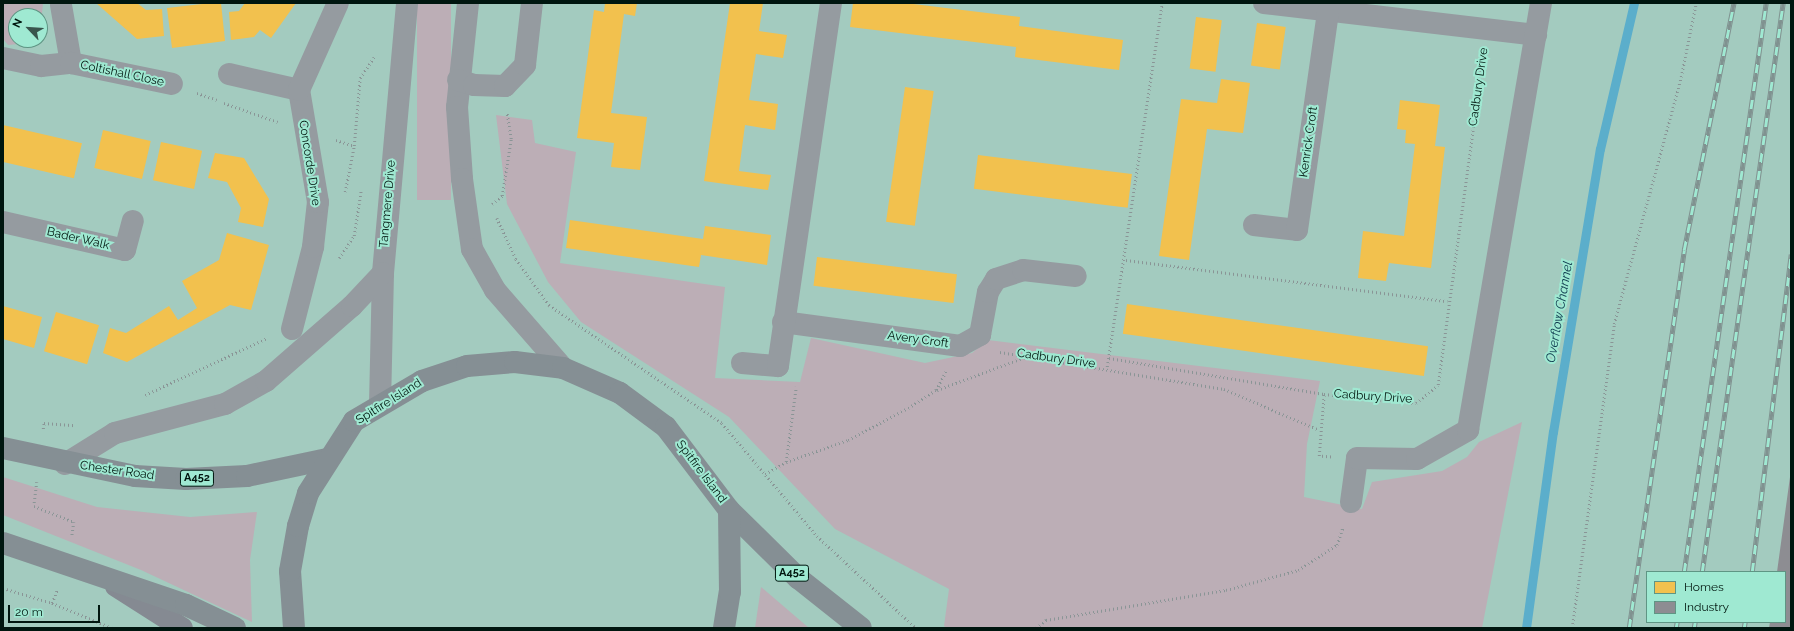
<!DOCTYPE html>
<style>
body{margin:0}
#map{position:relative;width:1794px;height:631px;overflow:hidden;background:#a3cbbf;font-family:Raleway,sans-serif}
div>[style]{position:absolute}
.green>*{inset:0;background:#bcaeb6;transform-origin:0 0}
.homes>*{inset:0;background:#f2c14e;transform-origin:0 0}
.industry>*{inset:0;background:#8d8d92}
.stream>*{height:9px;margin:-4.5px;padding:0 4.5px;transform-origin:4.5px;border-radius:4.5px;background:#5baecb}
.path>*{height:2.5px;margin-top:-1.25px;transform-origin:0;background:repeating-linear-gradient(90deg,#8a9596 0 1px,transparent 0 4px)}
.minor>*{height:22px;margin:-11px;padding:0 11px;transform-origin:11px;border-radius:11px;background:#959ba0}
.major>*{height:22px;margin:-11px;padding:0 11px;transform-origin:11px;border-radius:11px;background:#858a92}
.highway>*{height:22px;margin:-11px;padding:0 11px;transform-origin:11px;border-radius:11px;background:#858f94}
.rail>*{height:4.5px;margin-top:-2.25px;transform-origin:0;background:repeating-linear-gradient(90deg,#9fe9d2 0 9px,#809290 0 18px);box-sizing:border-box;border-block:1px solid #809290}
span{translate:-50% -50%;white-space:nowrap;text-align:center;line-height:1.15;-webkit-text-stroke:4px #9fe9d2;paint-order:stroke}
.shield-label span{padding:1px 3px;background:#9fe9d2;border:1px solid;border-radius:3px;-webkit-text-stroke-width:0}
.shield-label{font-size:11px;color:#00160f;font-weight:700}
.street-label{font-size:12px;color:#00160f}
.water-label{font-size:13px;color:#103b4f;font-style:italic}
.frame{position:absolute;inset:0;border:4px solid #00160f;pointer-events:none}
.legend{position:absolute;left:1646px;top:571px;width:140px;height:52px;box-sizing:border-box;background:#9fe9d2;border:1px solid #5f9584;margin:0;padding:5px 7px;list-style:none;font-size:12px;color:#00160f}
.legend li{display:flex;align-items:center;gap:8px;height:20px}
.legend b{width:20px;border:1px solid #5f9584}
.north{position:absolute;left:8px;top:8px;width:40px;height:40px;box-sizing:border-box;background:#9fe9d2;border:1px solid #5f9584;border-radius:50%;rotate:295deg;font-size:11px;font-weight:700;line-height:16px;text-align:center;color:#00160f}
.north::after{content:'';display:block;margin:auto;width:14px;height:18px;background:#39554d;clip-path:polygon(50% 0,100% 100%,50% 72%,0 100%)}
.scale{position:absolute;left:8px;top:605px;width:92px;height:18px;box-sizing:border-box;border:2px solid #00160f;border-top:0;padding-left:5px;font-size:12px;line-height:14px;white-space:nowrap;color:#00160f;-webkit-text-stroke:3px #9fe9d2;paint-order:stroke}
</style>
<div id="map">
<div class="green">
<i style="clip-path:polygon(3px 3px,43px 3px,40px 34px,40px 16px,16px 16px,16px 40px,39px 42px,8px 45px,3px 39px)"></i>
<i style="left:417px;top:3px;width:34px;height:197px"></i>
<i style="clip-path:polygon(496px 115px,532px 120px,535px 143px,576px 152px,560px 263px,725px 287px,715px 378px,800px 382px,811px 338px,925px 363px,972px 353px,988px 340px,1320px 381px,1307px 444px,1304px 497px,1362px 509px,1372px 482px,1442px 471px,1467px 457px,1479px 442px,1522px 422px,1482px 628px,947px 628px,944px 626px,949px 589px,835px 529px,729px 417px,581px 322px,548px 282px,507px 204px)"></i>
<i style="clip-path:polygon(3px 477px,97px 507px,190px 517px,257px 512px,250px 560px,252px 622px,141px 570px,3px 515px)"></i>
<i style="clip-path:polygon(761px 587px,809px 628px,755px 628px)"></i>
</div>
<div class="homes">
<i style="clip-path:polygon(96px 3px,137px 3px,146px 10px,162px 9px,164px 36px,137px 39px)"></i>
<i style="clip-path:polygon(211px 3px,221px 3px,225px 41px,172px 48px,167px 8px)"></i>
<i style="clip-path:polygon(245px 3px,296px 3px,271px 38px,260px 30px,254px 37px,231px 40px,229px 12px,239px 11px)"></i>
<i style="clip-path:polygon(605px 3px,637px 3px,635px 16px,624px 14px,611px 113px,647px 117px,640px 170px,611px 167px,614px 143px,577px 138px,594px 10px,604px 12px)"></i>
<i style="clip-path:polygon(730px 3px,763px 3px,759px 31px,787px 35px,783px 58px,756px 54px,749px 100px,778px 104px,775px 130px,745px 125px,739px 171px,771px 175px,768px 190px,704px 181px)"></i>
<i style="clip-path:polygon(853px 3px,905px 3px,1020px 17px,1019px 26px,1123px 40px,1119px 70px,1015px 57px,1016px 47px,850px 27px)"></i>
<i style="left:1196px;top:17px;width:26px;height:52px;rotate:7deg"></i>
<i style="left:1257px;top:23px;width:29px;height:43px;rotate:8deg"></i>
<i style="clip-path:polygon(1221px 79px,1250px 83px,1243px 133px,1207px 129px,1189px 260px,1159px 256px,1181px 99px,1217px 103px)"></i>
<i style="left:905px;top:87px;width:29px;height:136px;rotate:8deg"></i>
<i style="clip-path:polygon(1400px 100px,1440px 105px,1435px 146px,1445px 147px,1431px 268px,1389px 263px,1386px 281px,1358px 278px,1363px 231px,1404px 236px,1415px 144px,1405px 143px,1406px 130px,1397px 129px)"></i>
<i style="left:3px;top:125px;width:81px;height:36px;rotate:13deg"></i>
<i style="left:103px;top:130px;width:49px;height:39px;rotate:13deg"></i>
<i style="left:161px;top:142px;width:42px;height:39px;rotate:12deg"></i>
<i style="clip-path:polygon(215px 153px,244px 158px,269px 199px,263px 227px,238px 222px,241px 208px,227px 182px,208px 178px)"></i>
<i style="left:978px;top:155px;width:155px;height:34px;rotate:7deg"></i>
<i style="clip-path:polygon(570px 220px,703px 239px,705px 226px,771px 235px,767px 265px,701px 255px,699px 267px,566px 248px)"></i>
<i style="clip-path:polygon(227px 233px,269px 245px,251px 310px,230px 305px,127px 362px,103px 353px,110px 328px,126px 333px,169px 306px,178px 320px,197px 308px,182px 281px,219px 260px)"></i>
<i style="left:817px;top:257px;width:141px;height:29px;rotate:7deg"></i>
<i style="left:1127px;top:304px;width:304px;height:30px;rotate:8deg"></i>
<i style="clip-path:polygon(3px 306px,42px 317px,34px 348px,3px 339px)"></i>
<i style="left:56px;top:312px;width:45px;height:41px;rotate:17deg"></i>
</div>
<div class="industry">
<i style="clip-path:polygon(1790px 477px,1791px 628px,1769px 628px,1770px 622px,1785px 622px,1785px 572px,1777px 572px)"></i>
</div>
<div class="stream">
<i style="left:1526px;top:628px;width:198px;rotate:-82.2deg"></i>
<i style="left:1553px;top:432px;width:287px;rotate:-80.6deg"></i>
<i style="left:1600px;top:149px;width:150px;rotate:-76.9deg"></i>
</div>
<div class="path">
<i style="left:197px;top:93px;width:21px;rotate:19deg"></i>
<i style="left:224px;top:103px;width:57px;rotate:19.4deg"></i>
<i style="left:336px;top:140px;width:19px;rotate:18deg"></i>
<i style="left:345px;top:192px;width:47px;rotate:-78.9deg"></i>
<i style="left:354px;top:146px;width:68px;rotate:-85deg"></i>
<i style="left:360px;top:78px;width:25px;rotate:-56deg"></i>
<i style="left:492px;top:204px;width:13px;rotate:-39deg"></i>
<i style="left:502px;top:196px;width:58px;rotate:-81deg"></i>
<i style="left:511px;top:139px;width:26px;rotate:-99deg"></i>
<i style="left:497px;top:218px;width:45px;rotate:65.1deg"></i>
<i style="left:516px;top:259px;width:57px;rotate:54.3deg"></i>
<i style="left:549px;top:305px;width:209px;rotate:34.3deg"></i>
<i style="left:722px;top:423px;width:148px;rotate:49.9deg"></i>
<i style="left:817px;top:536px;width:135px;rotate:42.9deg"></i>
<i style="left:339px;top:258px;width:27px;rotate:-56deg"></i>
<i style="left:354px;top:236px;width:47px;rotate:-81.3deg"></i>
<i style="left:1126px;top:260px;width:324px;rotate:7.3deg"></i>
<i style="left:1000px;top:352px;width:227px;rotate:9.4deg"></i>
<i style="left:1224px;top:389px;width:103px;rotate:23.3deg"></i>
<i style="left:1109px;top:358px;width:218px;rotate:9.5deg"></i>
<i style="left:1107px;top:367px;width:368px;rotate:-81.4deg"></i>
<i style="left:937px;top:390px;width:97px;rotate:-20.5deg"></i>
<i style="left:145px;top:395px;width:135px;rotate:-25deg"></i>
<i style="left:43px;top:429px;width:6px;rotate:-81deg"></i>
<i style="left:44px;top:423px;width:31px;rotate:4deg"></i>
<i style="left:1331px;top:457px;width:12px;rotate:-175deg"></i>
<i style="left:1319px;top:456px;width:62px;rotate:-85.4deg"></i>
<i style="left:1324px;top:394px;width:92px;rotate:5.6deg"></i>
<i style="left:1416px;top:403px;width:28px;rotate:-39deg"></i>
<i style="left:1438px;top:385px;width:332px;rotate:-82.2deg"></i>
<i style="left:786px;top:462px;width:76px;rotate:-82.4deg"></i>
<i style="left:765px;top:474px;width:24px;rotate:-30deg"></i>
<i style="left:786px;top:462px;width:66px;rotate:-19.5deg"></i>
<i style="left:848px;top:440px;width:68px;rotate:-28.1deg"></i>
<i style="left:908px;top:408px;width:33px;rotate:-33deg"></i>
<i style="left:936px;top:390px;width:21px;rotate:-62deg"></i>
<i style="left:37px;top:482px;width:24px;rotate:97deg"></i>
<i style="left:34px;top:506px;width:43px;rotate:21.8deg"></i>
<i style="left:74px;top:522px;width:15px;rotate:98deg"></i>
<i style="left:3px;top:588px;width:51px;rotate:17deg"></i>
<i style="left:52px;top:603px;width:65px;rotate:22.6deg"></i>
<i style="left:52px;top:603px;width:14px;rotate:-69deg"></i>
<i style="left:1036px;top:628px;width:13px;rotate:-39deg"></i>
<i style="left:1046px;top:620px;width:182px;rotate:-9.5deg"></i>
<i style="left:1226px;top:590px;width:75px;rotate:-15.5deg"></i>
<i style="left:1298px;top:570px;width:46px;rotate:-32.7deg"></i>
<i style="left:1337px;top:545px;width:19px;rotate:-72deg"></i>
<i style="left:1572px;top:628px;width:307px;rotate:-82.1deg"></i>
<i style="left:1614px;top:324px;width:256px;rotate:-74.8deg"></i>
<i style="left:1681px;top:77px;width:76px;rotate:-78.5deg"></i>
</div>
<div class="minor">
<i style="left:468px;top:3px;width:105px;rotate:96deg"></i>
<i style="left:457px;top:107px;width:72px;rotate:86deg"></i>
<i style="left:462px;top:179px;width:71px;rotate:81.9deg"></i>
<i style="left:472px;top:249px;width:47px;rotate:60.7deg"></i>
<i style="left:495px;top:290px;width:103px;rotate:48.9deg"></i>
<i style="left:1264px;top:3px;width:274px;rotate:6.7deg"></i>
<i style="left:61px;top:5px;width:59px;rotate:80.2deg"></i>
<i style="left:3px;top:58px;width:39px;rotate:12deg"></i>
<i style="left:41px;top:66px;width:30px;rotate:-6deg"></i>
<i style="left:71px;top:63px;width:103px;rotate:11.7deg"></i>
<i style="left:229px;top:74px;width:72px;rotate:12.9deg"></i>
<i style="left:458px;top:80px;width:17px;rotate:17deg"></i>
<i style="left:474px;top:85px;width:31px;rotate:2deg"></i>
<i style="left:505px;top:86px;width:29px;rotate:-46deg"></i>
<i style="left:525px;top:65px;width:62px;rotate:-83.6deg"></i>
<i style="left:3px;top:222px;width:125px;rotate:12.9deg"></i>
<i style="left:125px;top:250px;width:30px;rotate:-75deg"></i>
<i style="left:1254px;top:225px;width:43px;rotate:6.6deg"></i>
<i style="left:1297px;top:230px;width:220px;rotate:-81.9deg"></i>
<i style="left:783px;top:322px;width:179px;rotate:7.7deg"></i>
<i style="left:960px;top:346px;width:23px;rotate:-29deg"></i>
<i style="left:980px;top:335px;width:44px;rotate:-79.5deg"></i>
<i style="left:988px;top:292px;width:15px;rotate:-58deg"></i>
<i style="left:996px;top:279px;width:28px;rotate:-18deg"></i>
<i style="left:1023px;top:270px;width:53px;rotate:6.5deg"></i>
<i style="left:292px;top:329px;width:85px;rotate:-75.6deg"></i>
<i style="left:313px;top:247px;width:45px;rotate:-83.7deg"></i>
<i style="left:318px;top:202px;width:114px;rotate:-99.6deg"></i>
<i style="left:299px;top:90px;width:95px;rotate:-65.9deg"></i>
<i style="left:742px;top:363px;width:36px;rotate:5deg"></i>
<i style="left:778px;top:366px;width:367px;rotate:-81.7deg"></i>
<i style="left:380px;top:405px;width:132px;rotate:-88.7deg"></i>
<i style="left:383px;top:273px;width:271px;rotate:-84.9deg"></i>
<i style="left:65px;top:464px;width:59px;rotate:-31.8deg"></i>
<i style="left:115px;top:433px;width:114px;rotate:-14.8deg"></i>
<i style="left:225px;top:404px;width:47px;rotate:-29.3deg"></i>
<i style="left:266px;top:381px;width:114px;rotate:-41.1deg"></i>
<i style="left:352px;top:306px;width:45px;rotate:-46.8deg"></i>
<i style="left:1351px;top:502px;width:44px;rotate:-82.2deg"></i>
<i style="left:1357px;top:458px;width:60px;rotate:1deg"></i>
<i style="left:1417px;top:459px;width:59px;rotate:-29.6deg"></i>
<i style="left:1468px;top:430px;width:433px;rotate:-80.3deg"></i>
</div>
<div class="major">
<i style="left:116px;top:586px;width:78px;rotate:32.5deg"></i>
</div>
<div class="highway">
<i style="left:3px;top:448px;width:135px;rotate:12deg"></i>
<i style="left:135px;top:476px;width:51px;rotate:3.4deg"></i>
<i style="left:186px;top:479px;width:61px;rotate:-2.8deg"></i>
<i style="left:247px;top:476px;width:82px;rotate:-12deg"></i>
<i style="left:3px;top:543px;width:193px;rotate:18.7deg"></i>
<i style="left:186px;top:605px;width:54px;rotate:25.1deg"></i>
<i style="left:294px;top:628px;width:57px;rotate:-94deg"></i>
<i style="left:290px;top:571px;width:46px;rotate:-79.9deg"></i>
<i style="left:298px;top:526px;width:34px;rotate:-73deg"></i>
<i style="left:308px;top:493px;width:85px;rotate:-57.4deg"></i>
<i style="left:354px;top:421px;width:79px;rotate:-30.5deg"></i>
<i style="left:422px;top:381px;width:47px;rotate:-18.4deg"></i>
<i style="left:467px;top:366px;width:48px;rotate:-4.8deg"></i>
<i style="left:515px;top:362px;width:48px;rotate:7.1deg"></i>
<i style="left:563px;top:368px;width:62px;rotate:23.7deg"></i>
<i style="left:620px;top:393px;width:57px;rotate:36.5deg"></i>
<i style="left:666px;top:427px;width:104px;rotate:52.8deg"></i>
<i style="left:729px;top:510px;width:97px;rotate:44.6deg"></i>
<i style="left:798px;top:578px;width:80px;rotate:38.4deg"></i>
<i style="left:724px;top:628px;width:36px;rotate:-81deg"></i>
<i style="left:730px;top:592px;width:82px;rotate:-90.7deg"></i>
</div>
<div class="rail">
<i style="left:1684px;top:572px;width:575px;rotate:-81.8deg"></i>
<i style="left:1702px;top:572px;width:575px;rotate:-81.9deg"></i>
<i style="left:1752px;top:572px;width:320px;rotate:-83deg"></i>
<i style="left:1629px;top:628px;width:382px;rotate:-81.7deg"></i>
<i style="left:1684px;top:250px;width:252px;rotate:-78.6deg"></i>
<i style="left:1676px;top:628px;width:6px;rotate:-81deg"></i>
<i style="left:1694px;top:628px;width:6px;rotate:-81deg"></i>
<i style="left:1744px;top:628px;width:6px;rotate:-81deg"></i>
</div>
<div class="shield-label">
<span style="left:197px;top:478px">A452</span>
<span style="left:792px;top:573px">A452</span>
</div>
<div class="street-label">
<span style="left:122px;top:74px;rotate:12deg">Coltishall Close</span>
<span style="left:1479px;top:87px;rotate:-82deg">Cadbury Drive</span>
<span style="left:1309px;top:142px;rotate:-82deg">Kenrick Croft</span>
<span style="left:309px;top:163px;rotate:81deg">Concorde Drive</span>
<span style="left:388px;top:204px;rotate:-85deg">Tangmere Drive</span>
<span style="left:78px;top:239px;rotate:13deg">Bader Walk</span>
<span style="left:918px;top:340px;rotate:8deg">Avery Croft</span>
<span style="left:1056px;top:359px;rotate:8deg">Cadbury Drive</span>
<span style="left:1373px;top:397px;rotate:4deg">Cadbury Drive</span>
<span style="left:389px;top:402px;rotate:-32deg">Spitfire Island</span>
<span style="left:117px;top:471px;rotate:8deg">Chester Road</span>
<span style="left:701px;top:472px;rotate:53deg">Spitfire Island</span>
</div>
<div class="water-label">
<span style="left:1560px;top:312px;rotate:-80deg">Overflow Channel</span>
</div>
<div class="frame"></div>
<ul class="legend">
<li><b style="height:11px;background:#f2c14e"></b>Homes</li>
<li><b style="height:11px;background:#8d8d92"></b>Industry</li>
</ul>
<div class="north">N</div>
<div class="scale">20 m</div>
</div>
